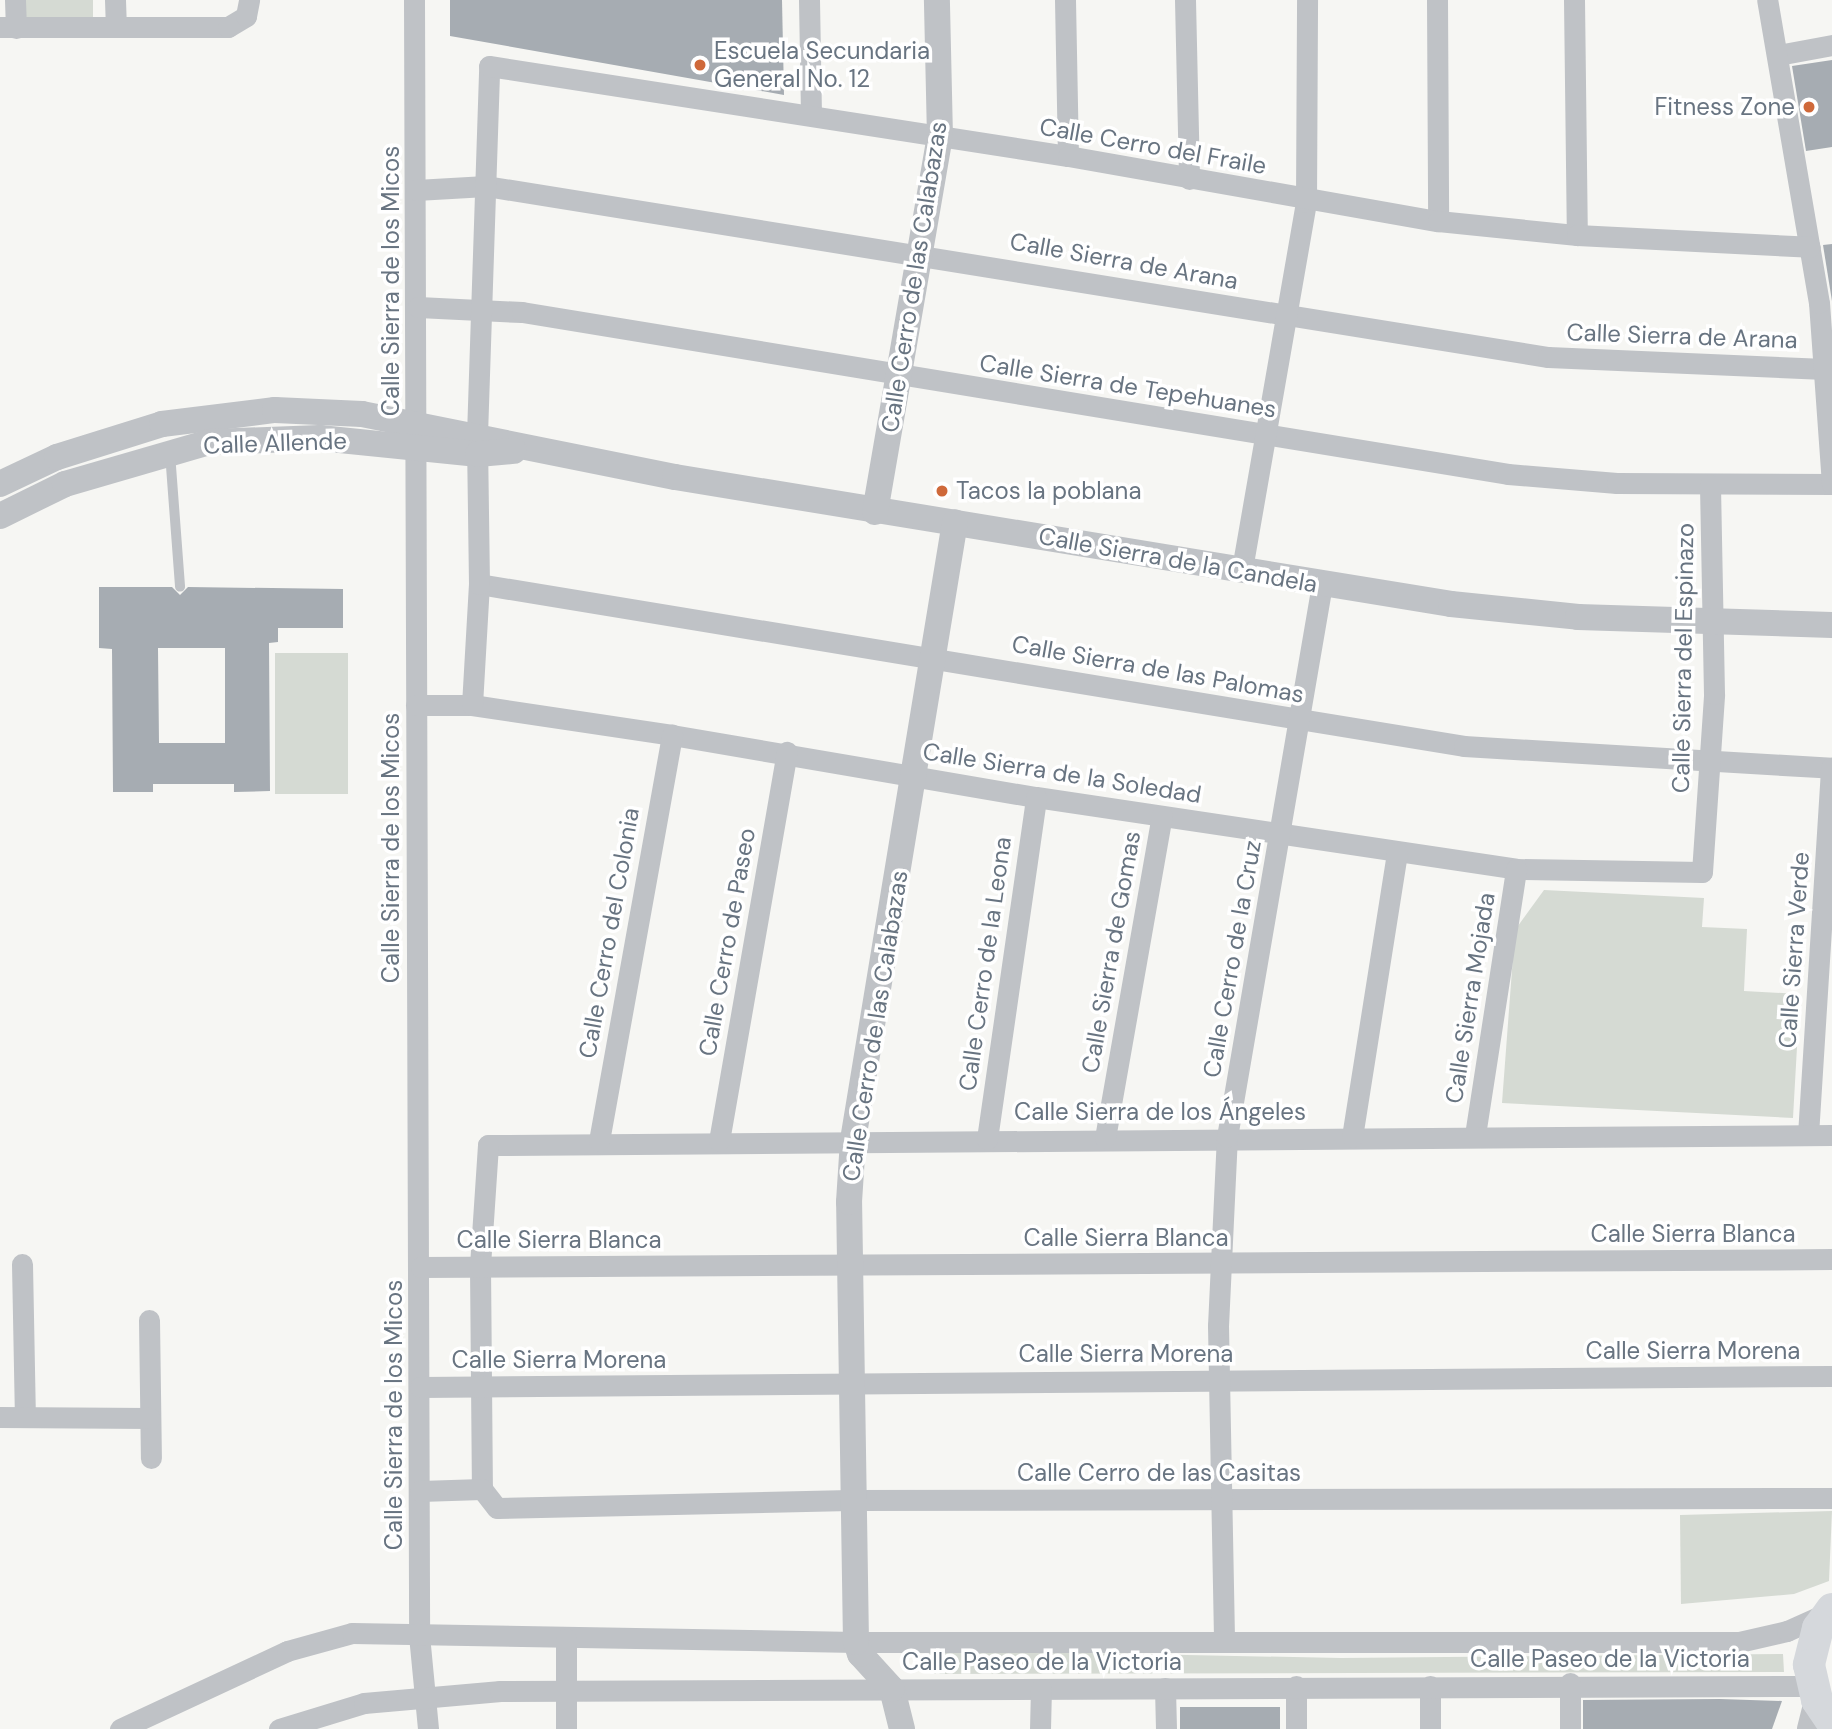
<!DOCTYPE html>
<meta charset="utf-8">
<style>
body{margin:0}
#map{position:relative;width:1832px;height:1729px;overflow:hidden;background:#f6f6f3;font-family:"DM Sans",sans-serif}
div>[style]{position:absolute}
.green>*{inset:0;background:#d5dad3;transform-origin:0 0}
.building>*{inset:0;background:#a6acb2;transform-origin:0 0}
.service>*{height:10px;margin:-5px;padding:0 5px;transform-origin:5px;border-radius:5px;background:#bfc2c6}
.minor>*{height:21px;margin:-10.5px;padding:0 10.5px;transform-origin:10.5px;border-radius:10.5px;background:#bfc2c6}
.tertiary>*{height:26px;margin:-13px;padding:0 13px;transform-origin:13px;border-radius:13px;background:#bfc2c6}
.secondary>*{height:32px;margin:-16px;padding:0 16px;transform-origin:16px;border-radius:16px;background:#d5d8dc}
.dots>*{width:19px;height:19px;translate:-50% -50%;box-sizing:border-box;border:4px solid #fff;border-radius:50%}
span{translate:-50% -50%;white-space:nowrap;text-align:center;line-height:1.15;-webkit-text-stroke:7px #fff;paint-order:stroke}
.poi-label{font-size:24px;color:#687481}
.left{translate:0 -50%;text-align:left}
.right{translate:-100% -50%;text-align:right}
.street-label{font-size:24px;color:#687481}
</style>
<div id="map">
<div class="green">
<i style="left:24px;top:0;width:69px;height:21px"></i>
<i style="left:348px;top:653px;width:141px;height:73px;rotate:90deg"></i>
<i style="clip-path:polygon(1544px 890px,1704px 898px,1702px 927px,1747px 929px,1744px 991px,1800px 994px,1793px 1118px,1502px 1103px,1515px 930px)"></i>
<i style="clip-path:polygon(1832px 1511px,1829px 1581px,1794px 1594px,1681px 1604px,1680px 1515px)"></i>
<i style="clip-path:polygon(934px 1650px,1341px 1658px,1783px 1654px,1784px 1672px,934px 1674px,927px 1655px)"></i>
</div>
<div class="building">
<i style="clip-path:polygon(450px 0,782px 0,784px 95px,450px 36px)"></i>
<i style="clip-path:polygon(1832px 60px,1832px 147px,1806px 151px,1792px 66px)"></i>
<i style="clip-path:polygon(1832px 244px,1832px 301px,1823px 245px)"></i>
<i style="clip-path:polygon(evenodd,99px 587px,172px 587px,180px 595px,188px 587px,343px 589px,343px 628px,278px 628px,278px 642px,269px 643px,270px 791px,234px 792px,234px 784px,153px 784px,153px 792px,113px 792px,112px 649px,99px 648px,99px 587px,158px 648px,225px 648px,225px 743px,159px 743px,158px 648px)"></i>
<i style="clip-path:polygon(1583px 1700px,1720px 1699px,1782px 1701px,1772px 1729px,1583px 1729px)"></i>
<i style="left:1180px;top:1707px;width:100px;height:22px"></i>
</div>
<div class="service">
<i style="left:170px;top:453px;width:134px;rotate:85.7deg"></i>
</div>
<div class="minor">
<i style="left:15px;top:0;width:28px;rotate:88deg"></i>
<i style="left:115px;top:0;width:27px;rotate:88deg"></i>
<i style="left:414px;top:0;width:1635px;rotate:89.82deg"></i>
<i style="left:419px;top:1635px;width:94px;rotate:84.5deg"></i>
<i style="left:809px;top:0;width:115px;rotate:89deg"></i>
<i style="left:1065px;top:0;width:156px;rotate:88.9deg"></i>
<i style="left:1185px;top:0;width:179px;rotate:88.7deg"></i>
<i style="left:1437px;top:0;width:221px;rotate:89.7deg"></i>
<i style="left:1574px;top:0;width:235px;rotate:89.3deg"></i>
<i style="left:0;top:27px;width:228px"></i>
<i style="left:228px;top:27px;width:21px;rotate:-31deg"></i>
<i style="left:246px;top:16px;width:16px;rotate:-79deg"></i>
<i style="left:1778px;top:55px;width:55px;rotate:-10.5deg"></i>
<i style="left:416px;top:190px;width:70px;rotate:-3.3deg"></i>
<i style="left:486px;top:186px;width:1076px;rotate:9.15deg"></i>
<i style="left:1548px;top:357px;width:277px;rotate:2.5deg"></i>
<i style="left:418px;top:307px;width:104px;rotate:2.8deg"></i>
<i style="left:522px;top:312px;width:999px;rotate:9.33deg"></i>
<i style="left:1508px;top:474px;width:109px;rotate:4.7deg"></i>
<i style="left:1617px;top:483px;width:215px;rotate:0.3deg"></i>
<i style="left:1832px;top:484px;width:181px;rotate:-94.1deg"></i>
<i style="left:1819px;top:303px;width:307px;rotate:-99.7deg"></i>
<i style="left:1242px;top:569px;width:373px;rotate:-80.1deg"></i>
<i style="left:1306px;top:202px;width:202px;rotate:-89.7deg"></i>
<i style="left:479px;top:584px;width:998px;rotate:9.34deg"></i>
<i style="left:1464px;top:746px;width:369px;rotate:3.4deg"></i>
<i style="left:416px;top:705px;width:56px"></i>
<i style="left:472px;top:705px;width:202px;rotate:8.5deg"></i>
<i style="left:672px;top:735px;width:369px;rotate:9.7deg"></i>
<i style="left:1036px;top:797px;width:485px;rotate:8.5deg"></i>
<i style="left:1516px;top:869px;width:186px;rotate:0.9deg"></i>
<i style="left:1702px;top:872px;width:178px;rotate:-86.1deg"></i>
<i style="left:1714px;top:694px;width:209px;rotate:-91.1deg"></i>
<i style="left:472px;top:705px;width:121px;rotate:-86.7deg"></i>
<i style="left:479px;top:584px;width:149px;rotate:-90.8deg"></i>
<i style="left:477px;top:435px;width:369px;rotate:-88.1deg"></i>
<i style="left:489px;top:66px;width:586px;rotate:8.84deg"></i>
<i style="left:1068px;top:156px;width:376px;rotate:10deg"></i>
<i style="left:1438px;top:221px;width:140px;rotate:5.8deg"></i>
<i style="left:1577px;top:235px;width:233px;rotate:2.9deg"></i>
<i style="left:1475px;top:1135px;width:269px;rotate:-81.2deg"></i>
<i style="left:1808px;top:1135px;width:368px;rotate:-86.4deg"></i>
<i style="left:1832px;top:1135px;width:1344px;rotate:179.57deg"></i>
<i style="left:488px;top:1145px;width:121px;rotate:93.8deg"></i>
<i style="left:480px;top:1266px;width:223px;rotate:89.5deg"></i>
<i style="left:482px;top:1489px;width:24px;rotate:52deg"></i>
<i style="left:497px;top:1508px;width:353px;rotate:-1.3deg"></i>
<i style="left:850px;top:1500px;width:982px;rotate:-0.12deg"></i>
<i style="left:1352px;top:1137px;width:288px;rotate:-81deg"></i>
<i style="left:1105px;top:1138px;width:327px;rotate:-80deg"></i>
<i style="left:987px;top:1139px;width:345px;rotate:-81.8deg"></i>
<i style="left:599px;top:1141px;width:413px;rotate:-79.8deg"></i>
<i style="left:719px;top:1141px;width:395px;rotate:-80.1deg"></i>
<i style="left:22px;top:1264px;width:152px;rotate:88.9deg"></i>
<i style="left:421px;top:1267px;width:1411px;rotate:-0.32deg"></i>
<i style="left:149px;top:1320px;width:138px;rotate:89.2deg"></i>
<i style="left:420px;top:1387px;width:1412px;rotate:-0.45deg"></i>
<i style="left:0;top:1417px;width:150px;rotate:0.4deg"></i>
<i style="left:420px;top:1491px;width:62px;rotate:-1.8deg"></i>
<i style="left:1224px;top:1638px;width:312px;rotate:-91.1deg"></i>
<i style="left:1218px;top:1326px;width:189px;rotate:-87.3deg"></i>
<i style="left:1227px;top:1137px;width:561px;rotate:-80.25deg"></i>
<i style="left:1296px;top:1686px;width:43px;rotate:90deg"></i>
<i style="left:1430px;top:1686px;width:43px;rotate:90deg"></i>
<i style="left:1165px;top:1688px;width:41px;rotate:88.6deg"></i>
<i style="left:120px;top:1729px;width:184px;rotate:-25deg"></i>
<i style="left:287px;top:1651px;width:67px;rotate:-15.5deg"></i>
<i style="left:352px;top:1633px;width:504px;rotate:1.02deg"></i>
<i style="left:856px;top:1642px;width:883px"></i>
<i style="left:1739px;top:1642px;width:49px;rotate:-12.9deg"></i>
<i style="left:1787px;top:1631px;width:44px;rotate:-24.2deg"></i>
<i style="left:279px;top:1729px;width:89px;rotate:-17deg"></i>
<i style="left:364px;top:1703px;width:137px;rotate:-5deg"></i>
<i style="left:500px;top:1691px;width:1311px;rotate:-0.22deg"></i>
<i style="left:566px;top:1729px;width:90px;rotate:-90deg"></i>
<i style="left:1040px;top:1729px;width:40px;rotate:-88.6deg"></i>
<i style="left:1570px;top:1729px;width:46px;rotate:-90deg"></i>
</div>
<div class="tertiary">
<i style="left:0;top:484px;width:63px;rotate:-25.3deg"></i>
<i style="left:57px;top:457px;width:110px;rotate:-17.4deg"></i>
<i style="left:162px;top:424px;width:114px;rotate:-7.1deg"></i>
<i style="left:275px;top:410px;width:87px;rotate:2.6deg"></i>
<i style="left:362px;top:414px;width:319px;rotate:11.4deg"></i>
<i style="left:675px;top:477px;width:786px;rotate:9.29deg"></i>
<i style="left:1451px;top:604px;width:128px;rotate:5.8deg"></i>
<i style="left:1578px;top:617px;width:254px;rotate:1.8deg"></i>
<i style="left:875px;top:512px;width:381px;rotate:-80.2deg"></i>
<i style="left:940px;top:137px;width:137px;rotate:-91.3deg"></i>
<i style="left:0;top:516px;width:72px;rotate:-26.2deg"></i>
<i style="left:65px;top:484px;width:151px;rotate:-16.2deg"></i>
<i style="left:210px;top:442px;width:110px;rotate:-2.1deg"></i>
<i style="left:320px;top:438px;width:159px;rotate:5.8deg"></i>
<i style="left:478px;top:454px;width:36px;rotate:-5deg"></i>
<i style="left:902px;top:1729px;width:41px;rotate:-104deg"></i>
<i style="left:892px;top:1689px;width:47px;rotate:-132.4deg"></i>
<i style="left:860px;top:1654px;width:13px;rotate:-108deg"></i>
<i style="left:856px;top:1642px;width:440px;rotate:-90.9deg"></i>
<i style="left:849px;top:1202px;width:62px;rotate:-86.3deg"></i>
<i style="left:853px;top:1140px;width:626px;rotate:-80.63deg"></i>
<i style="left:1810px;top:1729px;width:30px;rotate:-76deg"></i>
</div>
<div class="secondary">
<i style="left:1832px;top:1609px;width:24px;rotate:126deg"></i>
<i style="left:1818px;top:1628px;width:38px;rotate:104deg"></i>
<i style="left:1809px;top:1665px;width:36px;rotate:77deg"></i>
<i style="left:1817px;top:1700px;width:27px;rotate:56deg"></i>
</div>
<div class="dots">
<i style="left:700px;top:65px;background:#cf693a"></i>
<i style="left:1809px;top:107px;background:#cf693a"></i>
<i style="left:942px;top:491px;background:#cf693a"></i>
</div>
<div class="poi-label">
<span class="left" style="left:714px;top:65px">Escuela Secundaria<br>General No. 12</span>
<span class="right" style="left:1795px;top:107px">Fitness Zone</span>
<span class="left" style="left:956px;top:491px">Tacos la poblana</span>
</div>
<div class="street-label">
<span style="left:1153px;top:146px;rotate:10deg">Calle Cerro del Fraile</span>
<span style="left:1124px;top:261px;rotate:10deg">Calle Sierra de Arana</span>
<span style="left:914px;top:277px;rotate:-81deg">Calle Cerro de las Calabazas</span>
<span style="left:391px;top:281px;rotate:-90deg">Calle Sierra de los Micos</span>
<span style="left:1682px;top:336px;rotate:2deg">Calle Sierra de Arana</span>
<span style="left:1128px;top:386px;rotate:9deg">Calle Sierra de Tepehuanes</span>
<span style="left:275px;top:443px;rotate:-2deg">Calle Allende</span>
<span style="left:1178px;top:560px;rotate:10deg">Calle Sierra de la Candela</span>
<span style="left:1683px;top:658px;rotate:-89deg">Calle Sierra del Espinazo</span>
<span style="left:1158px;top:669px;rotate:10deg">Calle Sierra de las Palomas</span>
<span style="left:1062px;top:773px;rotate:9deg">Calle Sierra de la Soledad</span>
<span style="left:391px;top:848px;rotate:-90deg">Calle Sierra de los Micos</span>
<span style="left:609px;top:933px;rotate:-80deg">Calle Cerro del Colonia</span>
<span style="left:727px;top:942px;rotate:-80deg">Calle Cerro de Paseo</span>
<span style="left:1794px;top:950px;rotate:-86deg">Calle Sierra Verde</span>
<span style="left:1111px;top:952px;rotate:-80deg">Calle Sierra de Gomas</span>
<span style="left:1232px;top:959px;rotate:-80deg">Calle Cerro de la Cruz</span>
<span style="left:985px;top:964px;rotate:-82deg">Calle Cerro de la Leona</span>
<span style="left:1470px;top:998px;rotate:-81deg">Calle Sierra Mojada</span>
<span style="left:875px;top:1026px;rotate:-81deg">Calle Cerro de las Calabazas</span>
<span style="left:1160px;top:1112px">Calle Sierra de los Ángeles</span>
<span style="left:1693px;top:1234px">Calle Sierra Blanca</span>
<span style="left:1126px;top:1238px">Calle Sierra Blanca</span>
<span style="left:559px;top:1240px">Calle Sierra Blanca</span>
<span style="left:1693px;top:1351px">Calle Sierra Morena</span>
<span style="left:1126px;top:1354px">Calle Sierra Morena</span>
<span style="left:559px;top:1360px">Calle Sierra Morena</span>
<span style="left:394px;top:1415px;rotate:-90deg">Calle Sierra de los Micos</span>
<span style="left:1159px;top:1473px">Calle Cerro de las Casitas</span>
<span style="left:1610px;top:1659px">Calle Paseo de la Victoria</span>
<span style="left:1042px;top:1662px">Calle Paseo de la Victoria</span>
</div>
</div>
